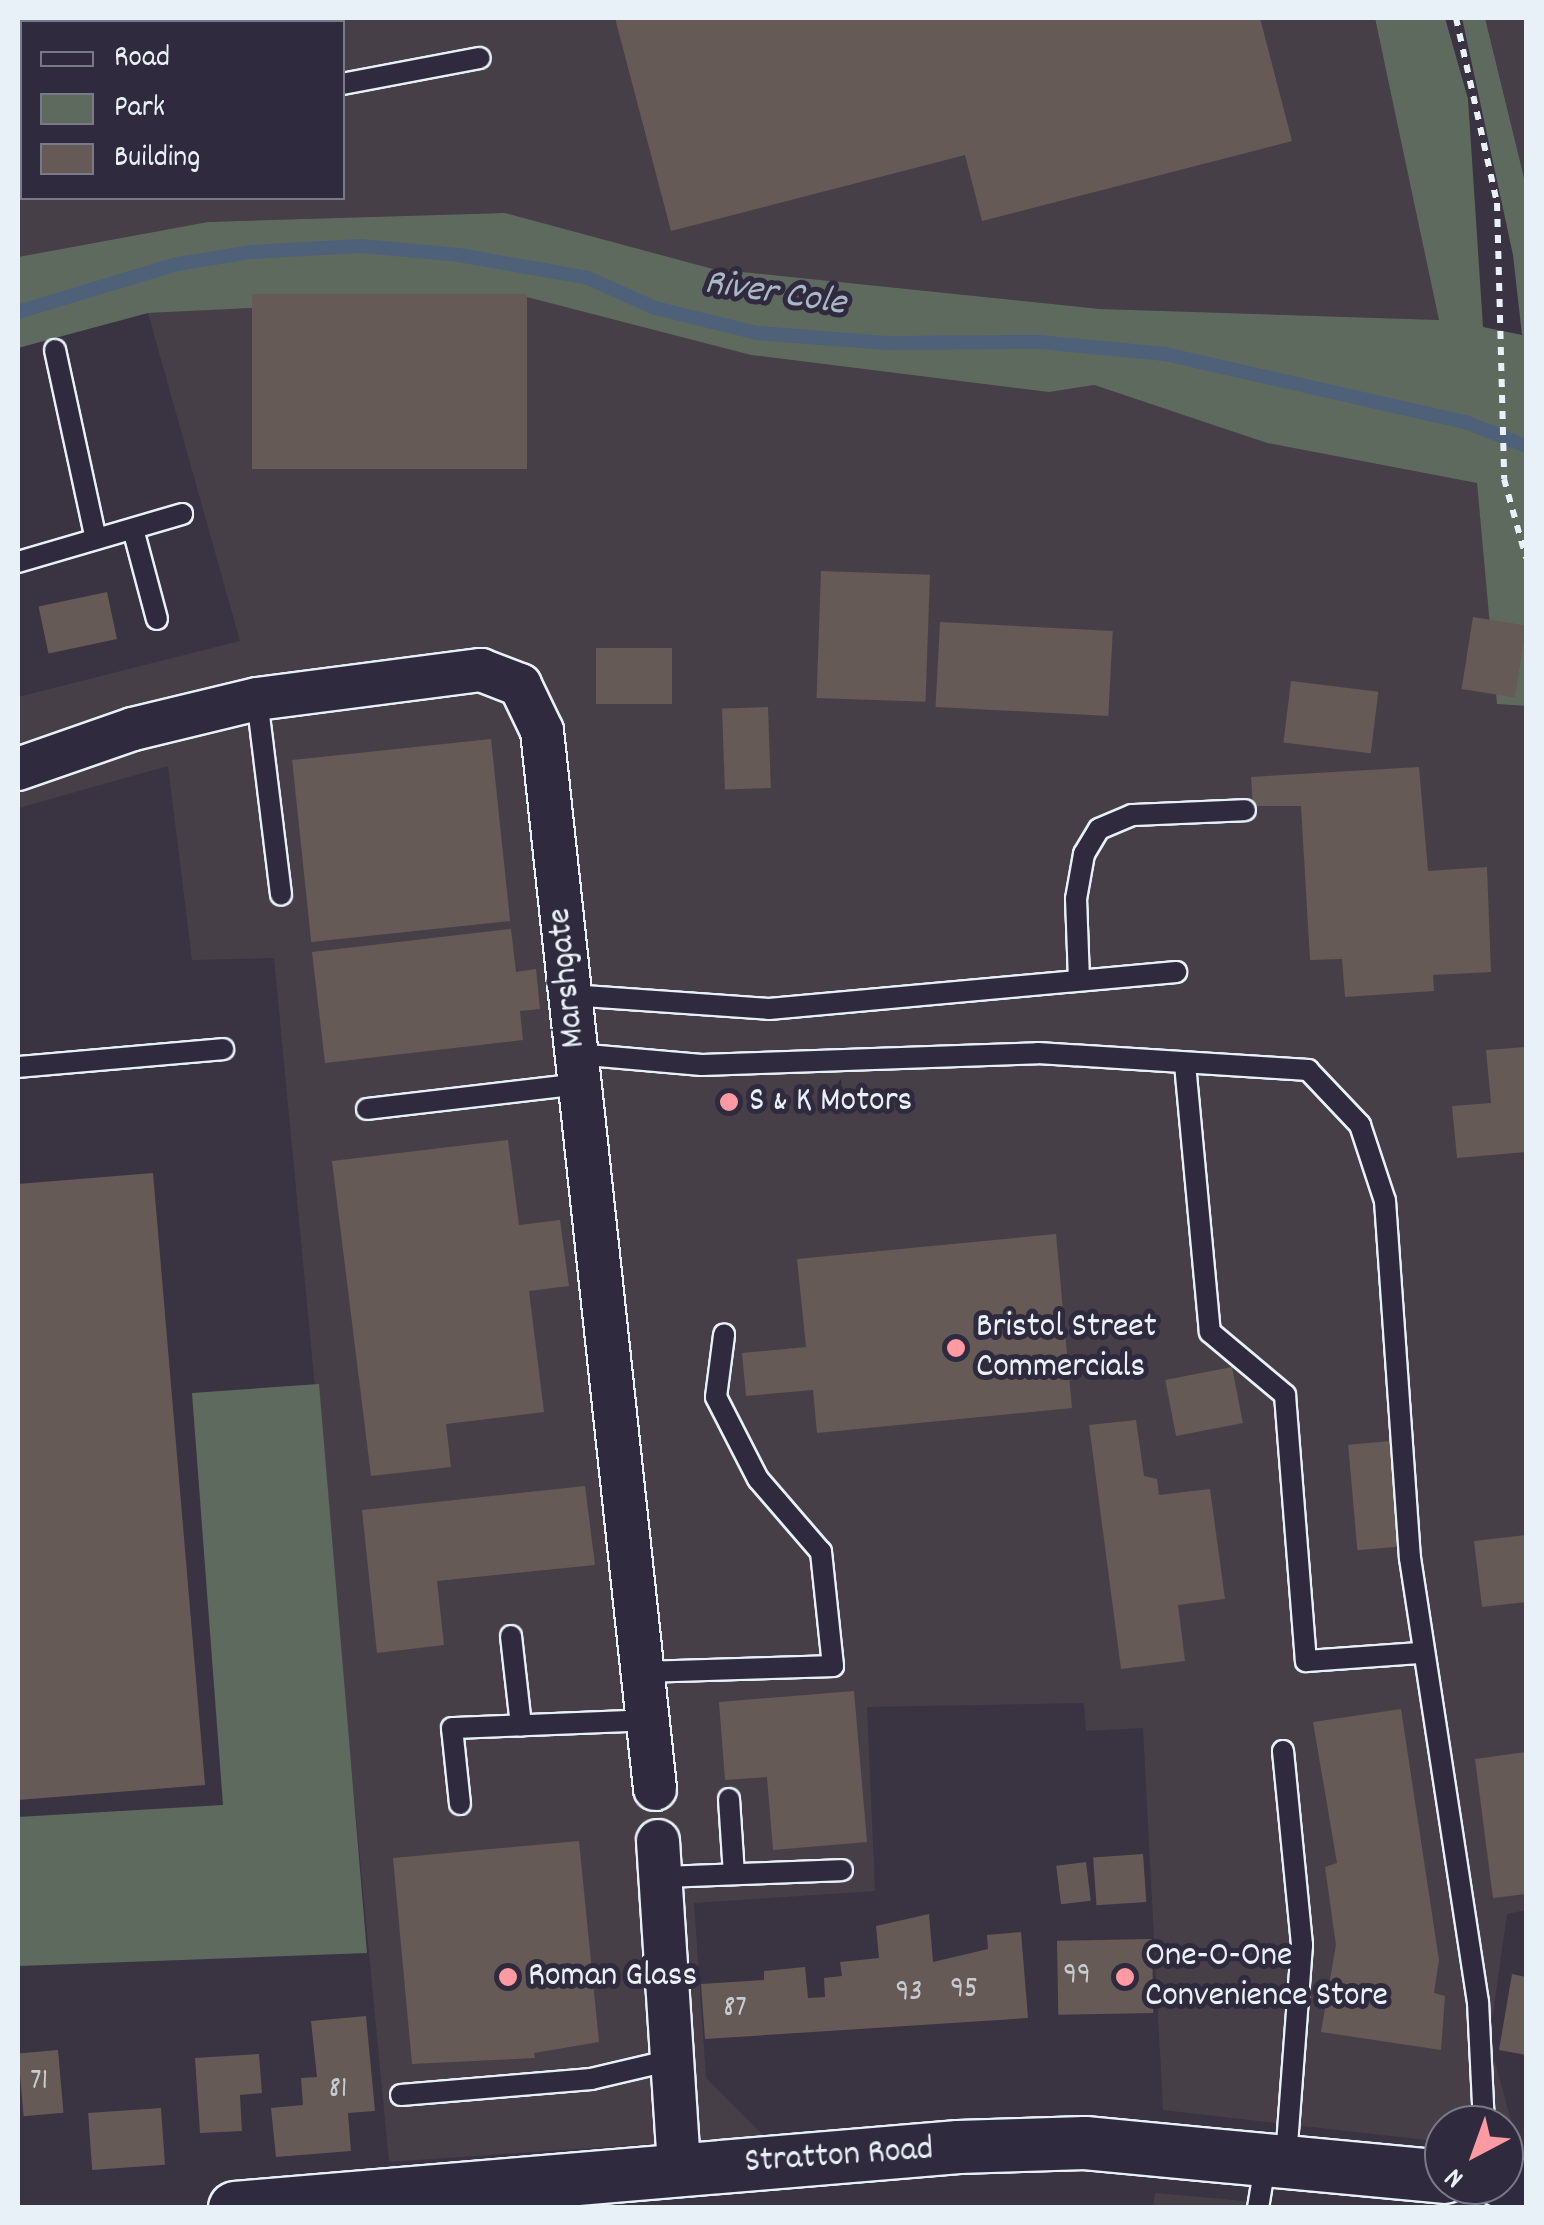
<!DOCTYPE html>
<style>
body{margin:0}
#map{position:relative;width:1544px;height:2225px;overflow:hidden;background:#3a3442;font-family:Dekko,sans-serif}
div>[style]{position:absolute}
.built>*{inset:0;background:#473f48}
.green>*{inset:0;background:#5f6a5f}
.stream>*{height:14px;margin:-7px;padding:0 7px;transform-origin:7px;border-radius:7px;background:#4e6179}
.building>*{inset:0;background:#665a56;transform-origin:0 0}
.path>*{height:6px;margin-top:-3px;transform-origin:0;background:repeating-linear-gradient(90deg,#e8f1f8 0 8px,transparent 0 16px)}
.roads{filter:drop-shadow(2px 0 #e8f1f8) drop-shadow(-2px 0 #e8f1f8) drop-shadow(0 2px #e8f1f8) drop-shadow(0 -2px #e8f1f8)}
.service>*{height:20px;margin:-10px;padding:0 10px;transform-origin:10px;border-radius:10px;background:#2f2a3d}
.minor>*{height:42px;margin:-21px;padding:0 21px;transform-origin:21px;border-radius:21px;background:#2f2a3d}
.tertiary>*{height:52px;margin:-26px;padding:0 26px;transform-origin:26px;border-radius:26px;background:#2f2a3d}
.dots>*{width:28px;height:28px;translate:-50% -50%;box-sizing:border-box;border:5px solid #2f2a3d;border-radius:50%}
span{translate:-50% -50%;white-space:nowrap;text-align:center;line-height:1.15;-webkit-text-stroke:10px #2f2a3d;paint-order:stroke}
.number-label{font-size:30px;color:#c8cbd0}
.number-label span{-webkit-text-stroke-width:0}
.street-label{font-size:35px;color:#e8f1f8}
.poi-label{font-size:35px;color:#e8f1f8}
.left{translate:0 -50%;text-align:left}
.water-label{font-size:38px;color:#aab7c5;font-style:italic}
.frame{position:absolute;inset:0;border:20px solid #e8f1f8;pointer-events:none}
.legend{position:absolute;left:20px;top:20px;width:325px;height:180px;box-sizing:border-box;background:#2f2a3d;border:2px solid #797a88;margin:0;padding:12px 18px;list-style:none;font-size:30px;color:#e8f1f8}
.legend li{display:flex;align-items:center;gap:20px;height:50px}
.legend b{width:50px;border:2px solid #797a88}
.north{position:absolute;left:1424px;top:2105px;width:100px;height:100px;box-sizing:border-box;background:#2f2a3d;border:2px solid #797a88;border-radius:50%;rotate:221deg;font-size:28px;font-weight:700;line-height:40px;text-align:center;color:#e8f1f8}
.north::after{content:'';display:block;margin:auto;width:35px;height:45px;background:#ff9aa2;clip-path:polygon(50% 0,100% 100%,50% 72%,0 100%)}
</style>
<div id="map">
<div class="built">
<i style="clip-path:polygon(evenodd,18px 18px,1375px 18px,1440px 320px,1100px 309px,713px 269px,505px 213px,208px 222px,18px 257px,18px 18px,22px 22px,342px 22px,342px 198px,22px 198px,22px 22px)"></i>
<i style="clip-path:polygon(1485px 18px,1526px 18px,1526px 186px)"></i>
<i style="clip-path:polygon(520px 295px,751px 355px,1049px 392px,1093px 385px,1267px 443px,1477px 483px,1497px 704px,1526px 706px,1526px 1910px,1507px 1914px,1489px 2041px,1520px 2153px,1504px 2151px,1504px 2125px,1444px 2125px,1444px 2142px,1163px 2110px,1143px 1728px,1086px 1731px,1084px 1703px,867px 1707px,875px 1891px,694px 1903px,706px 2078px,764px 2136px,389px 2162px,274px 958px,192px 960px,168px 766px,18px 808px,18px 697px,240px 641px,148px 313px)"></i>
<i style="clip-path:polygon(1155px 2193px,1224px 2199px,1292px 2207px,1153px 2208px)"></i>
</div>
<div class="green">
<i style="clip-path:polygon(1375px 18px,1445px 18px,1468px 99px,1483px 327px,1522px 335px,1513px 255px,1462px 18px,1485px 18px,1526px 186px,1526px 706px,1497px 704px,1477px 483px,1267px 443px,1094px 385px,1049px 392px,751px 355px,519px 295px,148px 313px,18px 348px,18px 257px,208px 222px,505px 213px,713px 269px,1100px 309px,1439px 320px)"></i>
<i style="clip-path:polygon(319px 1384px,367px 1953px,18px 1966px,18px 1817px,223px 1805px,192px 1393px)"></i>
</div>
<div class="stream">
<i style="left:18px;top:312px;width:166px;rotate:-16.8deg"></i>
<i style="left:177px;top:264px;width:74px;rotate:-9.3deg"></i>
<i style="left:250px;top:252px;width:111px;rotate:-3.1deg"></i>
<i style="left:361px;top:246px;width:98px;rotate:5.2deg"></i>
<i style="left:459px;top:255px;width:131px;rotate:10.1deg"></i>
<i style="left:588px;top:278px;width:73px;rotate:24.1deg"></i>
<i style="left:655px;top:308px;width:105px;rotate:13.8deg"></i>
<i style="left:757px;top:333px;width:130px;rotate:4.4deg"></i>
<i style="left:887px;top:343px;width:152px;rotate:-0.4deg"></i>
<i style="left:1039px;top:342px;width:127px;rotate:5.4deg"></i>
<i style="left:1165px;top:354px;width:311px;rotate:12.8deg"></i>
<i style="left:1468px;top:423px;width:62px;rotate:21.6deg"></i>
</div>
<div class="building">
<i style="clip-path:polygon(615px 18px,1260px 18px,1292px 141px,982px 221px,965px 155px,671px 231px)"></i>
<i style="left:252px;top:294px;width:275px;height:175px"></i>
<i style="left:821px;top:571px;width:109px;height:127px;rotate:2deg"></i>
<i style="left:107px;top:592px;width:48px;height:70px;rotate:78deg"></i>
<i style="left:1473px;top:617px;width:54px;height:73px;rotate:9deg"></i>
<i style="left:940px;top:622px;width:173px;height:85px;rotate:3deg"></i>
<i style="left:672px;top:648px;width:56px;height:76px;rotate:90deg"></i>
<i style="left:1291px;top:681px;width:88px;height:62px;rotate:7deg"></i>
<i style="left:768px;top:707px;width:81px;height:46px;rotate:88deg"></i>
<i style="left:491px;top:739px;width:183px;height:200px;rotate:84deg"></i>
<i style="clip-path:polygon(1419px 767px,1428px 871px,1487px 867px,1491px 972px,1433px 975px,1434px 991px,1345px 997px,1342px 959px,1310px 960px,1301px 806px,1253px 806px,1251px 777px)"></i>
<i style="clip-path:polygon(511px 929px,516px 972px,536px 969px,540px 1009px,520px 1011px,523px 1040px,325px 1063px,312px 952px)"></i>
<i style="clip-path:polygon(1526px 1047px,1526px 1152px,1457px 1158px,1452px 1106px,1491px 1103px,1486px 1050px)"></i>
<i style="clip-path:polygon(508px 1140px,519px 1225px,560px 1220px,569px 1286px,529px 1291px,544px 1412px,446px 1424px,451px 1467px,371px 1476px,332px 1161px)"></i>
<i style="clip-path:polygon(153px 1173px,205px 1785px,18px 1800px,18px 1184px)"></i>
<i style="clip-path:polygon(1056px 1234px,1072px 1408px,817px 1433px,813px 1390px,746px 1396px,742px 1353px,806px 1347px,797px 1259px)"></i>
<i style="left:1232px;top:1367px;width:57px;height:68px;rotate:79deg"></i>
<i style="clip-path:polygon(1136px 1420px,1144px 1476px,1157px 1479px,1159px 1495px,1210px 1489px,1225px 1599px,1178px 1605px,1185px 1661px,1121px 1669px,1089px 1425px)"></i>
<i style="left:1391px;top:1441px;width:106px;height:43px;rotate:85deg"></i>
<i style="clip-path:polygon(585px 1486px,595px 1565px,437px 1581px,444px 1645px,377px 1653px,362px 1510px)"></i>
<i style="clip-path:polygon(1526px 1535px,1526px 1602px,1482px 1607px,1474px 1541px)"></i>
<i style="clip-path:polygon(854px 1691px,867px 1842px,773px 1850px,767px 1777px,725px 1780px,719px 1702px)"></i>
<i style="clip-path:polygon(1401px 1709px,1439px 1960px,1434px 1993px,1445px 1996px,1441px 2050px,1321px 2032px,1336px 1945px,1325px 1867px,1337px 1863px,1313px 1722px)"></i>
<i style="clip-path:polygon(1526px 1752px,1526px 1894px,1493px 1898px,1475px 1759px)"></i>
<i style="clip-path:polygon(579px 1841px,599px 2042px,534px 2053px,535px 2058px,412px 2064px,393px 1858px)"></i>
<i style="left:1143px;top:1854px;width:48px;height:50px;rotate:86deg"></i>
<i style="left:1086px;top:1862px;width:39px;height:30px;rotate:83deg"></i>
<i style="clip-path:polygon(929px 1914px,933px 1962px,988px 1949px,987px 1935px,1021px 1932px,1028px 2018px,705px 2039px,701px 1984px,764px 1980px,764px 1971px,805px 1967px,808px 1998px,825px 1997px,824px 1978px,842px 1976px,840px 1962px,879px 1958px,876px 1926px)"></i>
<i style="left:1152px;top:1939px;width:74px;height:95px;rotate:89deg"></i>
<i style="clip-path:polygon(1512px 1974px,1526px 1977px,1526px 2055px,1499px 2050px)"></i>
<i style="clip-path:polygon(366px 2016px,375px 2111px,348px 2113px,351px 2151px,276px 2157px,271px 2108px,303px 2105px,301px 2078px,317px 2077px,311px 2021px)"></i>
<i style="left:58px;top:2050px;width:63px;height:40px;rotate:85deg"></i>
<i style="clip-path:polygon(259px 2054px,262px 2093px,240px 2095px,242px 2131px,200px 2133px,195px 2058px)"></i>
<i style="left:161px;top:2108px;width:57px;height:73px;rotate:86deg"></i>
</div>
<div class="path">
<i style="left:1456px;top:18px;width:189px;rotate:77.5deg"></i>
<i style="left:1497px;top:203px;width:276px;rotate:88.5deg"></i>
<i style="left:1504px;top:479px;width:82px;rotate:74.4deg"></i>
</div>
<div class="roads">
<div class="service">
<i style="left:232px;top:18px;width:4px;rotate:76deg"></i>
<i style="left:342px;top:84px;width:140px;rotate:-10.7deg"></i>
<i style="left:18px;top:140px;width:4px;rotate:-27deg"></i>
<i style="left:55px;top:350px;width:193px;rotate:77.8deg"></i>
<i style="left:133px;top:529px;width:93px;rotate:75.1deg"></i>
<i style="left:18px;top:562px;width:171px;rotate:-16.3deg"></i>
<i style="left:257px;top:699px;width:197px;rotate:83deg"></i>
<i style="left:1079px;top:980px;width:81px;rotate:-92.1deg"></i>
<i style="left:1076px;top:899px;width:46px;rotate:-79.9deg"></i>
<i style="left:1084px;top:854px;width:29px;rotate:-59deg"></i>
<i style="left:1099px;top:829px;width:36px;rotate:-23deg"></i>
<i style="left:1132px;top:815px;width:113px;rotate:-2.5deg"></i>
<i style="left:570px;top:995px;width:199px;rotate:4deg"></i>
<i style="left:769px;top:1009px;width:409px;rotate:-5.2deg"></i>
<i style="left:576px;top:1054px;width:126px;rotate:5deg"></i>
<i style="left:702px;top:1065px;width:336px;rotate:-2deg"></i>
<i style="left:1038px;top:1053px;width:271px;rotate:3.6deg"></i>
<i style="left:1308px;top:1070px;width:76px;rotate:46.6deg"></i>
<i style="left:1360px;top:1125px;width:80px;rotate:71.8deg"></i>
<i style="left:1385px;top:1201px;width:358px;rotate:86deg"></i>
<i style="left:1410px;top:1558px;width:449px;rotate:81.3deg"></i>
<i style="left:1478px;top:2002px;width:123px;rotate:87.2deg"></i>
<i style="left:1185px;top:1064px;width:269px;rotate:84.7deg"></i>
<i style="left:1210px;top:1332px;width:98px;rotate:40deg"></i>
<i style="left:1285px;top:1395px;width:267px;rotate:85.5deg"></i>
<i style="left:1306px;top:1661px;width:114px;rotate:-4deg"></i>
<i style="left:18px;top:1067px;width:206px;rotate:-5deg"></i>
<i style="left:367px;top:1109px;width:213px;rotate:-6.7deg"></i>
<i style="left:511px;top:1636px;width:90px;rotate:83.6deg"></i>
<i style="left:645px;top:1672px;width:188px;rotate:-1.8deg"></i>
<i style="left:833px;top:1666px;width:115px;rotate:-96deg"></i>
<i style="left:821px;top:1552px;width:96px;rotate:-130.8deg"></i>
<i style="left:758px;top:1479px;width:92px;rotate:-117.1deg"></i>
<i style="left:716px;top:1397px;width:63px;rotate:-82.6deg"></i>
<i style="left:1283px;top:1751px;width:195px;rotate:84.4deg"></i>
<i style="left:1302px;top:1945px;width:215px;rotate:94.3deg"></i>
<i style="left:729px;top:1799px;width:75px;rotate:86.2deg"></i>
<i style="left:460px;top:1804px;width:76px;rotate:-96deg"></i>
<i style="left:452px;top:1728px;width:197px;rotate:-2.3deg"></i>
<i style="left:661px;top:1877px;width:181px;rotate:-2.2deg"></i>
<i style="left:401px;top:2095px;width:191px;rotate:-4.8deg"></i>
<i style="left:591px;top:2079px;width:83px;rotate:-13.2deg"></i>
<i style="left:1258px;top:2208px;width:50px;rotate:-80.7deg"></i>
</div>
<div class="minor">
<i style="left:18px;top:769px;width:122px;rotate:-19.2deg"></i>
<i style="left:133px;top:729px;width:128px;rotate:-13.6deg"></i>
<i style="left:257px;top:699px;width:226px;rotate:-7.4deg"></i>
<i style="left:481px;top:670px;width:42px;rotate:21deg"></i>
<i style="left:520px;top:685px;width:51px;rotate:64.4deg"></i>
<i style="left:542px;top:731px;width:1064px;rotate:83.9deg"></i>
<i style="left:658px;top:1841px;width:329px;rotate:86.3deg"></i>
</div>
<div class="tertiary">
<i style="left:1504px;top:2183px;width:22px;rotate:8deg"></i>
<i style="left:235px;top:2208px;width:726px;rotate:-4.82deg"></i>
<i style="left:958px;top:2147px;width:127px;rotate:-1.8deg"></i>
<i style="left:1085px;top:2143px;width:361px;rotate:5.4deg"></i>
</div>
</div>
<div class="dots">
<i style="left:729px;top:1102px;background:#ff9aa2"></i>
<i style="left:956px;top:1348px;background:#ff9aa2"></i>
<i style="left:508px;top:1977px;background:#ff9aa2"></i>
<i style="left:1125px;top:1977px;background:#ff9aa2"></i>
</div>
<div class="number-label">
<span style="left:1077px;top:1977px">99</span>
<span style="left:964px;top:1991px">95</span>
<span style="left:909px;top:1994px">93</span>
<span style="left:735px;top:2010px">87</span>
<span style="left:39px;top:2083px">71</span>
<span style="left:338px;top:2091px">81</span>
</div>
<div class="street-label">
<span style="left:568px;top:978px;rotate:-96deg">Marshgate</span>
<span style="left:839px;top:2157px;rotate:-4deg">Stratton Road</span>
</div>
<div class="poi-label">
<span class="left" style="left:749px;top:1102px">S &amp; K Motors</span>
<span class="left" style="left:976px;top:1348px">Bristol Street<br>Commercials</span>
<span class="left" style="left:1145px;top:1977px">One-O-One<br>Convenience Store</span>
<span class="left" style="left:528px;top:1977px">Roman Glass</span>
</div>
<div class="water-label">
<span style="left:775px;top:295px;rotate:9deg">River Cole</span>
</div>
<div class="frame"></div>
<ul class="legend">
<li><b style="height:12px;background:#2f2a3d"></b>Road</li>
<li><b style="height:28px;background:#5f6a5f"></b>Park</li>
<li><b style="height:28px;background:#665a56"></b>Building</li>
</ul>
<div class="north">N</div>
</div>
